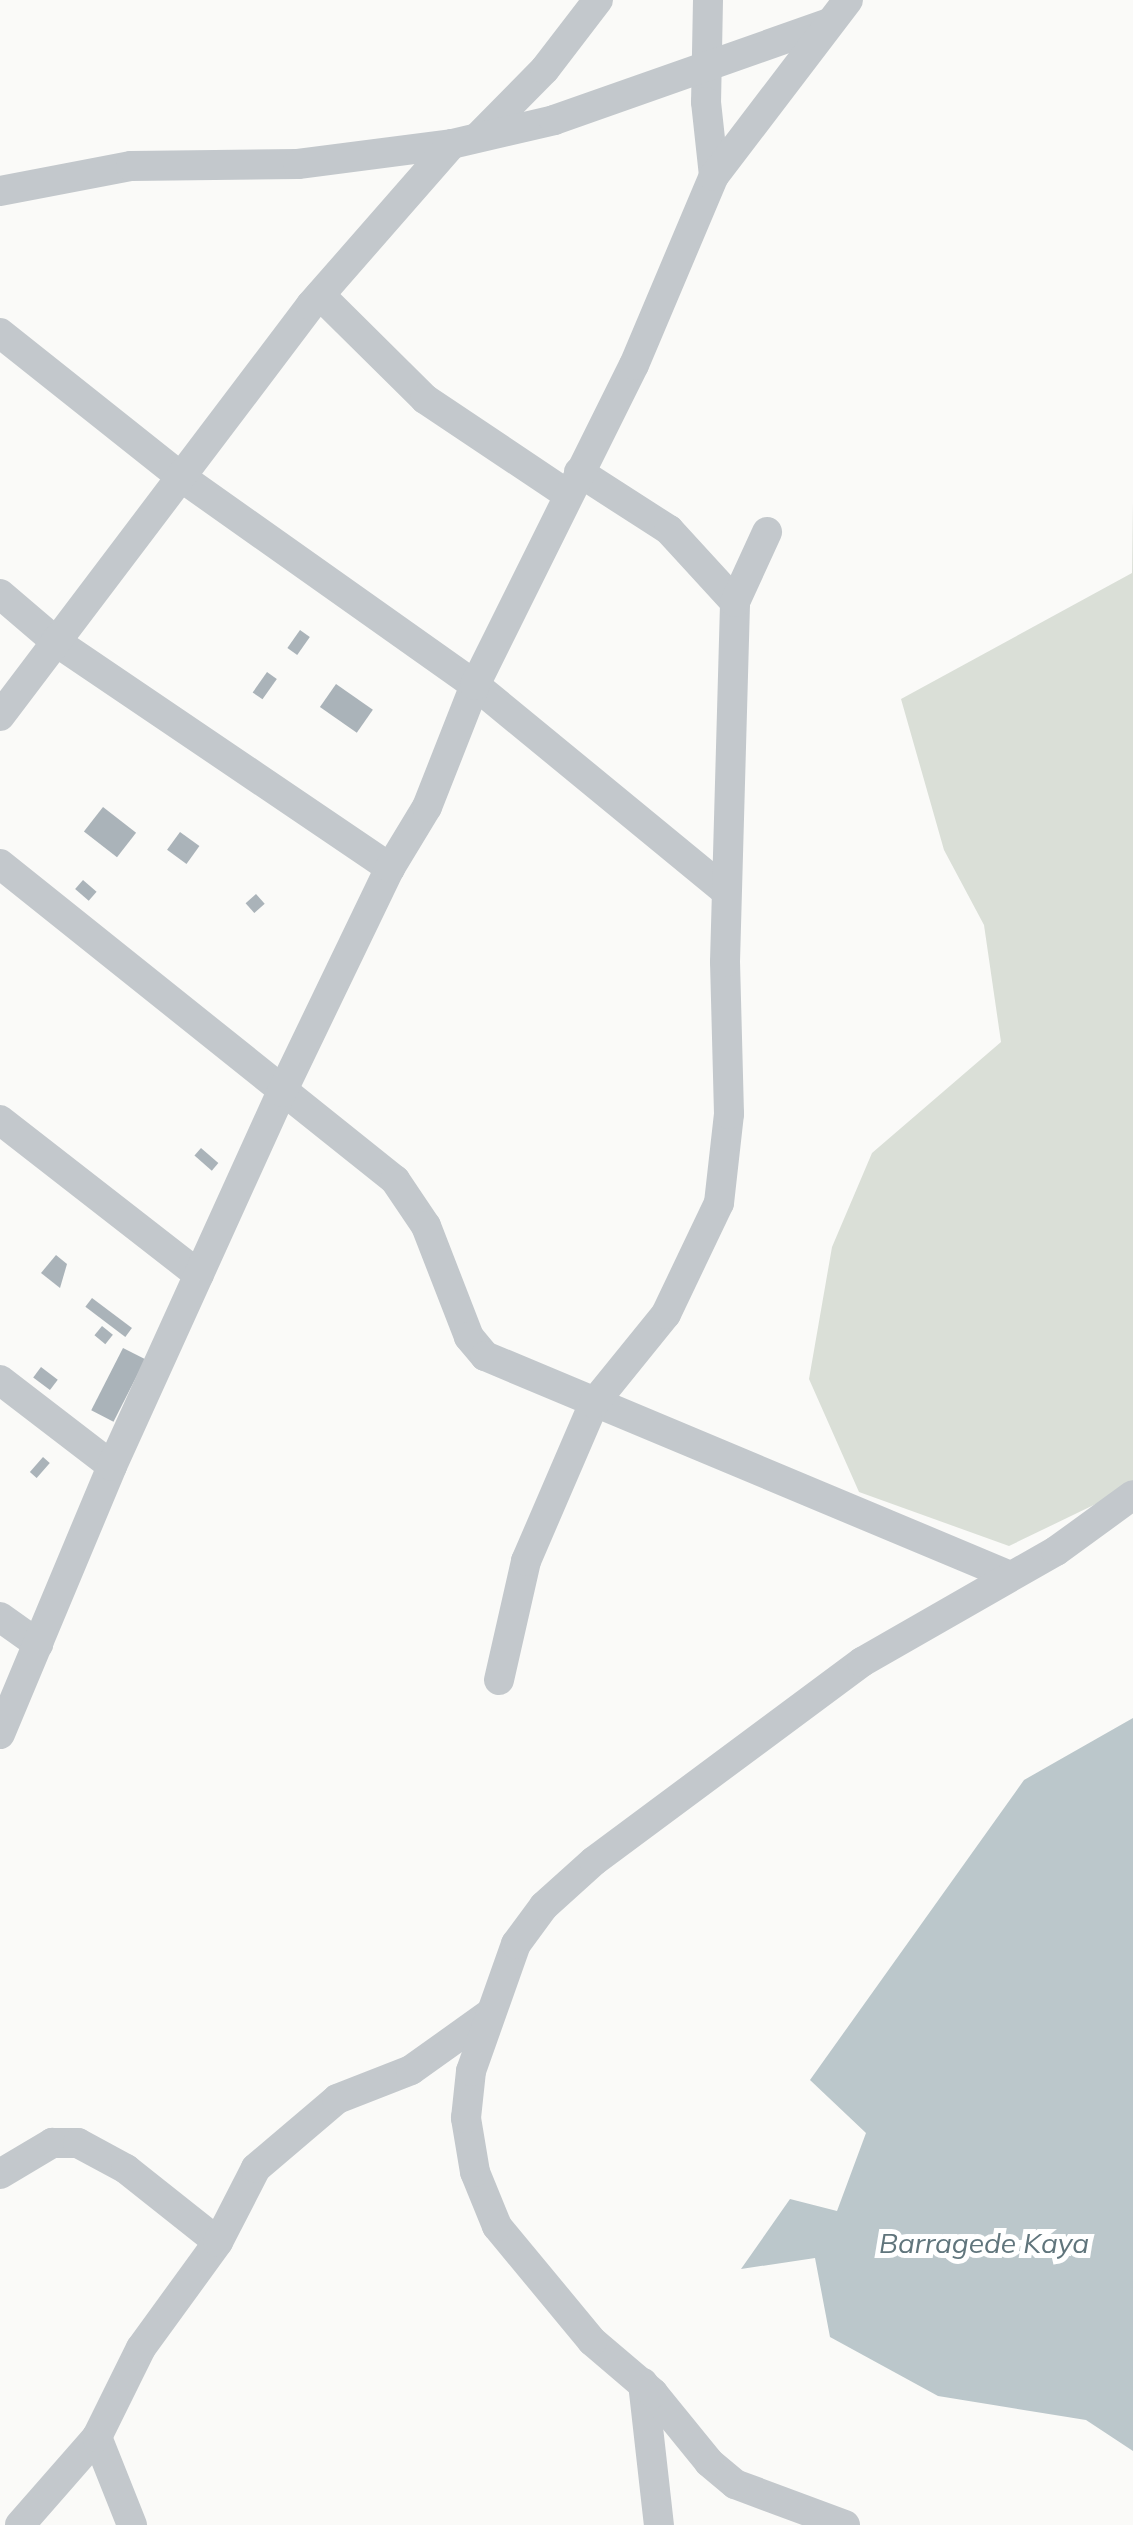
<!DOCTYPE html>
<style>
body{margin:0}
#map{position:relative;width:1133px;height:2525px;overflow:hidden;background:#fafaf8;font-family:Mulish,sans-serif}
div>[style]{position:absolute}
.green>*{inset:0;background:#dadfd7}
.water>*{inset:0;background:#bbc7cb}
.building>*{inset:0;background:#aab3b9;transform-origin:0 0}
.minor>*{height:30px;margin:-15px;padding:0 15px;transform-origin:15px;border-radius:15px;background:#c3c8cc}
span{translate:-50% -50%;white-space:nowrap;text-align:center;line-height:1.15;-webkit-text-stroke:10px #fff;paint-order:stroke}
.water-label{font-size:28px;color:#60757c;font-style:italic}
</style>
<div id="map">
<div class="green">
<i style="clip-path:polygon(1133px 501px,1133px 1486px,1009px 1546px,859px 1492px,809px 1379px,832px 1247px,872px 1153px,1001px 1042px,984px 925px,944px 850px,901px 699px,1132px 573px)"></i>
</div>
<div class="water">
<i style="clip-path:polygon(1133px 1718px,1133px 2451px,1086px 2420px,938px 2396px,830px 2337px,815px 2258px,741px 2269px,790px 2199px,837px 2211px,866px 2133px,810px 2080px,1024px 1780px)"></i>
</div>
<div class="building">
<i style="left:300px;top:630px;width:12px;height:22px;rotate:35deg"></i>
<i style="left:267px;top:672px;width:12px;height:25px;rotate:35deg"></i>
<i style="left:336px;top:684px;width:45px;height:28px;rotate:35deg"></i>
<i style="left:103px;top:807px;width:42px;height:31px;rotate:38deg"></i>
<i style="left:180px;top:832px;width:24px;height:22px;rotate:36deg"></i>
<i style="left:83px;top:880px;width:18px;height:12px;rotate:41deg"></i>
<i style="left:256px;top:894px;width:13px;height:14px;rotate:48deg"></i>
<i style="left:201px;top:1148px;width:23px;height:10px;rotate:41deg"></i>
<i style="clip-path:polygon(56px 1255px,67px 1264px,60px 1288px,41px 1273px)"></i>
<i style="left:92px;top:1298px;width:50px;height:11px;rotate:37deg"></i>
<i style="left:102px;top:1326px;width:14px;height:12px;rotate:39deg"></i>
<i style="left:123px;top:1348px;width:25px;height:70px;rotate:27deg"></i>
<i style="left:41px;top:1367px;width:21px;height:13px;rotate:37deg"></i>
<i style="left:43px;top:1457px;width:9px;height:20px;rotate:41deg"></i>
</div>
<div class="minor">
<i style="left:708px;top:0;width:102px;rotate:91.1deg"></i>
<i style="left:706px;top:102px;width:74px;rotate:83.8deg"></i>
<i style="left:478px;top:137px;width:95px;rotate:-45.4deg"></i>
<i style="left:545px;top:69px;width:87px;rotate:-52.5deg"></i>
<i style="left:0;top:191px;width:133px;rotate:-10.8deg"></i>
<i style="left:131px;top:166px;width:167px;rotate:-0.7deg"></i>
<i style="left:298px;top:164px;width:155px;rotate:-7.4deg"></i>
<i style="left:452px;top:144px;width:105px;rotate:-13.2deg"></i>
<i style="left:554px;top:120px;width:292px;rotate:-19.4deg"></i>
<i style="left:320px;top:295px;width:148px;rotate:44.7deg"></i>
<i style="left:425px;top:399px;width:171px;rotate:33.8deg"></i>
<i style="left:0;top:333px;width:231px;rotate:38.5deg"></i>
<i style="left:181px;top:477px;width:360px;rotate:35.3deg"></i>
<i style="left:475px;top:685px;width:325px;rotate:39.4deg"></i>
<i style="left:579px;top:472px;width:107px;rotate:32.8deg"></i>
<i style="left:669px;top:530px;width:98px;rotate:47.5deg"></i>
<i style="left:0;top:594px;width:72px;rotate:40.5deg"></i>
<i style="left:55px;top:641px;width:405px;rotate:34.1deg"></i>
<i style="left:0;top:716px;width:515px;rotate:-52.89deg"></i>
<i style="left:311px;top:305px;width:214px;rotate:-48.8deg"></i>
<i style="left:0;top:864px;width:506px;rotate:38.66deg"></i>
<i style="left:395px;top:1180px;width:55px;rotate:56deg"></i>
<i style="left:426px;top:1226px;width:119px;rotate:68.8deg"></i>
<i style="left:469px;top:1337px;width:25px;rotate:50deg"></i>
<i style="left:485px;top:1356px;width:567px;rotate:22.72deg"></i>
<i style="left:0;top:1120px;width:252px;rotate:37.9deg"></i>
<i style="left:0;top:1380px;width:141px;rotate:37.5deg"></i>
<i style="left:0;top:1617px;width:47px;rotate:35.4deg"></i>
<i style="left:499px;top:1680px;width:122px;rotate:-77.2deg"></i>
<i style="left:526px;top:1561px;width:172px;rotate:-66.7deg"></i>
<i style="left:594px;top:1403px;width:114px;rotate:-51deg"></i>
<i style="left:666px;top:1314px;width:123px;rotate:-64.5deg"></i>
<i style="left:719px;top:1203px;width:90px;rotate:-83.6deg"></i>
<i style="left:729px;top:1114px;width:152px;rotate:-91.5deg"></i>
<i style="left:725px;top:962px;width:360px;rotate:-88.4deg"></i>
<i style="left:735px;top:602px;width:77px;rotate:-65.4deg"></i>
<i style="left:0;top:1734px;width:290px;rotate:-67.3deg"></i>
<i style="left:112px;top:1466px;width:411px;rotate:-65.6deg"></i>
<i style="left:282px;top:1092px;width:249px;rotate:-64.3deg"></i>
<i style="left:390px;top:868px;width:71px;rotate:-58.8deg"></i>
<i style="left:427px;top:807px;width:131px;rotate:-68.5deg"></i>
<i style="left:475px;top:685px;width:357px;rotate:-63.6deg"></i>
<i style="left:634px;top:365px;width:205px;rotate:-67.1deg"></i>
<i style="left:714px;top:176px;width:221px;rotate:-52.7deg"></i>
<i style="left:0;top:2174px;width:61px;rotate:-30.8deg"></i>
<i style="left:52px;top:2143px;width:26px"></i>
<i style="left:78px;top:2143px;width:55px;rotate:28.4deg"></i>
<i style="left:126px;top:2169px;width:117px;rotate:38.4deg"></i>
<i style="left:643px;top:2383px;width:143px;rotate:83.6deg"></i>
<i style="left:20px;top:2525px;width:117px;rotate:-48.8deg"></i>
<i style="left:132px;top:2525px;width:95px;rotate:-111.7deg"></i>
<i style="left:97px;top:2437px;width:99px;rotate:-63.7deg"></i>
<i style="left:141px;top:2348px;width:131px;rotate:-54deg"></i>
<i style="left:218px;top:2242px;width:83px;rotate:-62.8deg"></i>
<i style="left:256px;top:2168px;width:106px;rotate:-40.4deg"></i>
<i style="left:337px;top:2099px;width:79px;rotate:-21.4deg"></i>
<i style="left:411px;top:2070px;width:95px;rotate:-35.5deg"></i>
<i style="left:845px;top:2525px;width:117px;rotate:-159.6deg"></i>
<i style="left:735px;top:2484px;width:34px;rotate:-140deg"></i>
<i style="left:709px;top:2462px;width:89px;rotate:-129.1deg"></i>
<i style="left:653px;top:2393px;width:80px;rotate:-139.6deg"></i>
<i style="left:592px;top:2341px;width:149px;rotate:-129.6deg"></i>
<i style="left:497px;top:2226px;width:58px;rotate:-112.2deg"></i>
<i style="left:475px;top:2172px;width:55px;rotate:-99.5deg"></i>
<i style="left:466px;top:2118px;width:47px;rotate:-83.9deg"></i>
<i style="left:471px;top:2071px;width:135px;rotate:-70.5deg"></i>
<i style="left:516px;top:1944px;width:47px;rotate:-53.6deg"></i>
<i style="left:544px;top:1906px;width:67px;rotate:-42deg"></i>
<i style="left:594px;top:1861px;width:334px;rotate:-36.6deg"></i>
<i style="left:862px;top:1662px;width:224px;rotate:-29.8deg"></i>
<i style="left:1056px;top:1551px;width:95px;rotate:-36deg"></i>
</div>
<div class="water-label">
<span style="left:984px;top:2243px">Barragede Kaya</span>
</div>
</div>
